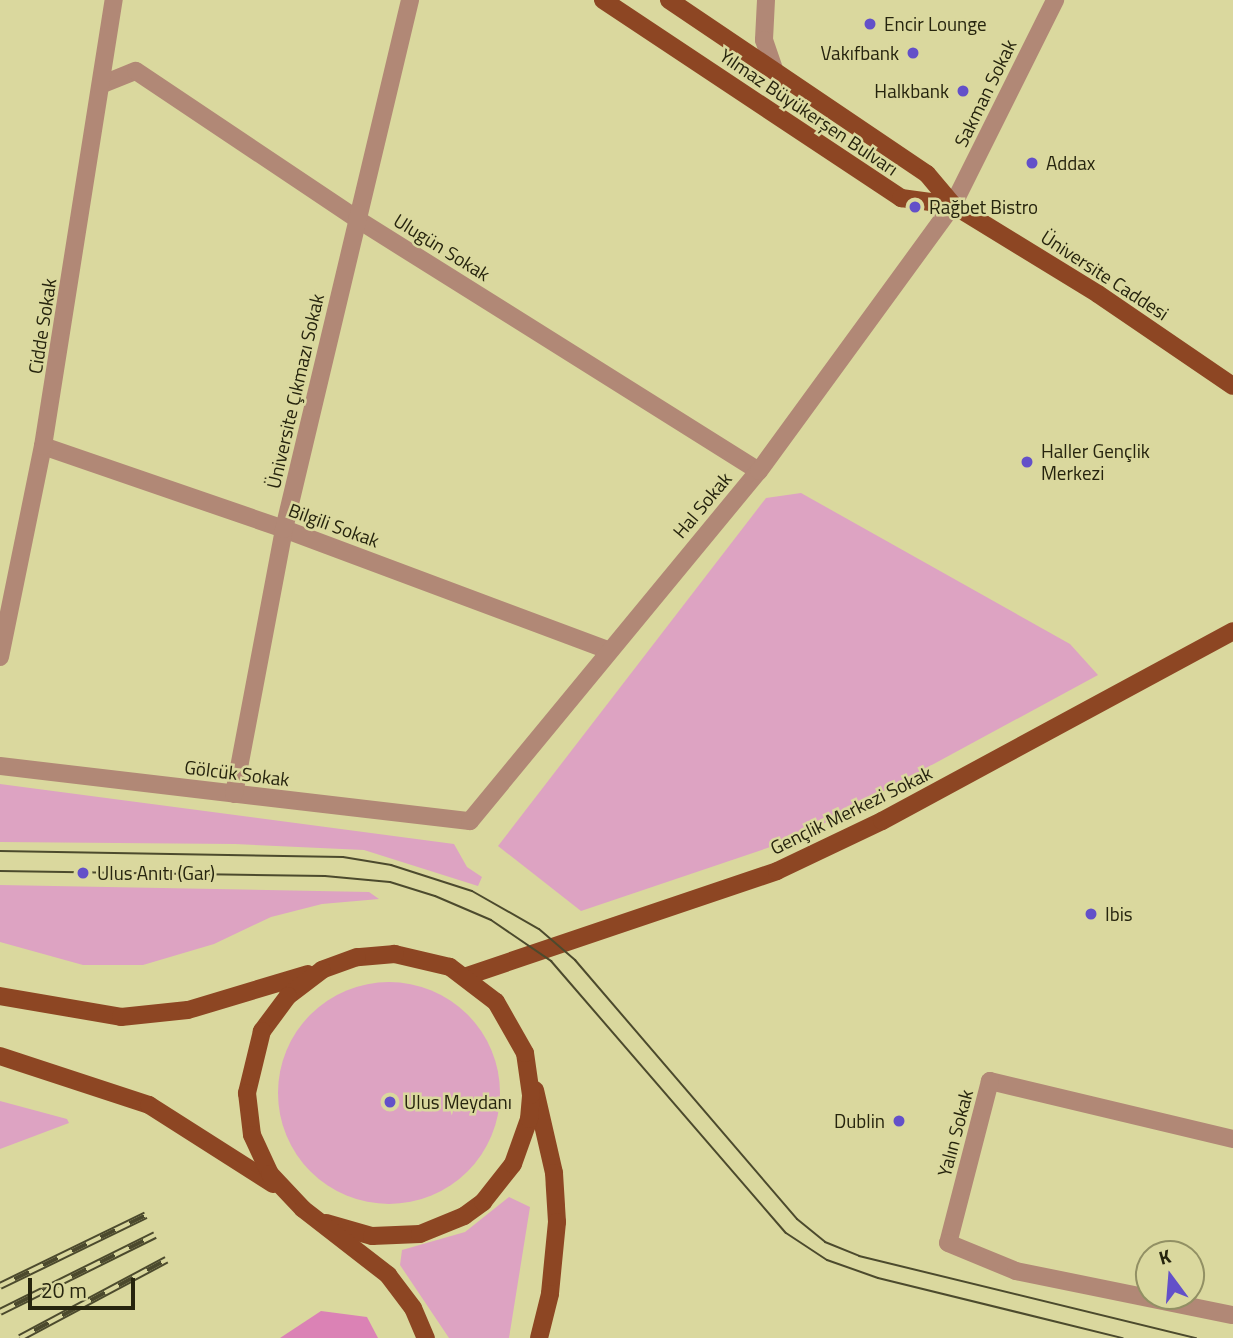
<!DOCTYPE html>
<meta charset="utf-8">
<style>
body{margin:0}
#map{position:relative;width:1233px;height:1338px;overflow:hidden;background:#dad89e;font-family:"Titillium Web",sans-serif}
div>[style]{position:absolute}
.green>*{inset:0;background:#dda3c2}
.round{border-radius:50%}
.forest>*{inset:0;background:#db82b5}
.minor>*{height:18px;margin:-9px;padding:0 9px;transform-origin:9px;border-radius:9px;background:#b18876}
.major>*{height:18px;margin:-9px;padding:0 9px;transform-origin:9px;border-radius:9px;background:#8d4623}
.tram>*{height:2px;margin:-1px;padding:0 1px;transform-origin:1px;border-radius:1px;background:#4c4a2d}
.rail>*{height:8px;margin-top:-4px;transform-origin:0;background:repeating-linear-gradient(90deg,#dad89e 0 16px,#4c4a2d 0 32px);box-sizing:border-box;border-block:2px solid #4c4a2d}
.dots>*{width:19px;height:19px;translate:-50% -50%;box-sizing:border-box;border:4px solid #dad89e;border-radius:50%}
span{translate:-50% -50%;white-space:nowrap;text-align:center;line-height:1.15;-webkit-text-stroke:5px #dad89e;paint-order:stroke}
.poi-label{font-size:19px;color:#26240e}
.left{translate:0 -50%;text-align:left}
.right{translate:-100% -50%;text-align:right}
.street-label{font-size:19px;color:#26240e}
.north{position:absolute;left:1135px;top:1240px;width:70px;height:70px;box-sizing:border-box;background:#dad89e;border:2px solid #929064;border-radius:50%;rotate:344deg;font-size:19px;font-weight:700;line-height:28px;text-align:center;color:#26240e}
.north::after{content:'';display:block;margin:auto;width:24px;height:32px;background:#6350c9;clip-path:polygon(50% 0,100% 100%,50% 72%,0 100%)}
.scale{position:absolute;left:28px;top:1278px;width:107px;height:32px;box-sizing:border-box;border:4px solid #26240e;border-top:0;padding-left:9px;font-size:21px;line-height:24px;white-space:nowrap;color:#26240e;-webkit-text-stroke:5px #dad89e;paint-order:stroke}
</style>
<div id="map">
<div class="green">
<i style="clip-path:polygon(801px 493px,1070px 644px,1098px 675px,797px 838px,581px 911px,498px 846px,766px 498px)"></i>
<i style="clip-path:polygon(0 784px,454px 844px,467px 867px,482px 877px,478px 886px,364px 850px,235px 844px,0 842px)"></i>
<i style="clip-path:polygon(0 885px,369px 892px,379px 899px,322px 904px,271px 917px,214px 944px,143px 965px,83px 965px,0 942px)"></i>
<i class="round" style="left:278px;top:982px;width:222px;height:222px"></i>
<i style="clip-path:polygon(0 1101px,67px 1119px,69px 1123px,0 1149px)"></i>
<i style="clip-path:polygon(509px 1197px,530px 1207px,509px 1338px,449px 1338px,400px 1265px,402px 1250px,465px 1232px)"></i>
</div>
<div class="forest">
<i style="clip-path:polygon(321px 1311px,367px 1317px,378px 1338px,280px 1338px)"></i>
</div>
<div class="minor">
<i style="left:766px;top:0;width:40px;rotate:92.9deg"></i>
<i style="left:764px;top:40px;width:34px;rotate:71deg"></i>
<i style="left:103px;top:84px;width:35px;rotate:-22deg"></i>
<i style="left:136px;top:71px;width:266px;rotate:33.8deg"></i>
<i style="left:357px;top:219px;width:474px;rotate:32.1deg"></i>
<i style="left:43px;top:446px;width:255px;rotate:19deg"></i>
<i style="left:284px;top:529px;width:346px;rotate:20.5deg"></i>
<i style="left:0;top:657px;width:215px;rotate:-78.5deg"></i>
<i style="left:43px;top:446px;width:452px;rotate:-81deg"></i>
<i style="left:0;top:766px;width:473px;rotate:6.7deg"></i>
<i style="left:470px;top:821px;width:454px;rotate:-50.5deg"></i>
<i style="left:759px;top:471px;width:329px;rotate:-53.9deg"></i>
<i style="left:953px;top:205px;width:229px;rotate:-63.5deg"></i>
<i style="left:234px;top:794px;width:270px;rotate:-79.3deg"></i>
<i style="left:284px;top:529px;width:544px;rotate:-76.6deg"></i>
<i style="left:1233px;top:1139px;width:250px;rotate:-166.6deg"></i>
<i style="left:990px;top:1081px;width:167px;rotate:104.5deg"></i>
<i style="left:948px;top:1243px;width:74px;rotate:22.4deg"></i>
<i style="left:1016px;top:1271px;width:221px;rotate:11.5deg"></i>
</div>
<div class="major">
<i style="left:603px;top:0;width:358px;rotate:33.6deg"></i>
<i style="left:901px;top:198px;width:52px;rotate:7.7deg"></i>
<i style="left:669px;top:0;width:311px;rotate:34deg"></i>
<i style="left:927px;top:174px;width:40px;rotate:50deg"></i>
<i style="left:953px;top:205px;width:170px;rotate:31.5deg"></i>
<i style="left:1098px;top:294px;width:163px;rotate:34.3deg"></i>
<i style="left:467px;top:976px;width:327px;rotate:-18.7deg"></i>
<i style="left:777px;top:871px;width:116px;rotate:-25.5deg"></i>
<i style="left:882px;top:821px;width:399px;rotate:-28.4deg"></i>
<i style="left:0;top:996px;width:123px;rotate:9.8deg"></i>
<i style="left:121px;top:1017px;width:67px;rotate:-6deg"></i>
<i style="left:188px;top:1010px;width:125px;rotate:-16.7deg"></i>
<i style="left:0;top:1056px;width:157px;rotate:18.2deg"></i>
<i style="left:149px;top:1105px;width:147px;rotate:32.5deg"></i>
<i style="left:535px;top:1090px;width:85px;rotate:77.1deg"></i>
<i style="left:554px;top:1173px;width:49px;rotate:86.5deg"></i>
<i style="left:557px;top:1222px;width:72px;rotate:95.6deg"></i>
<i style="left:550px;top:1294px;width:45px;rotate:104deg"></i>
<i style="left:326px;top:1223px;width:48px;rotate:15.8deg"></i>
<i style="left:372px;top:1236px;width:48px;rotate:-2.4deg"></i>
<i style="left:420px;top:1234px;width:48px;rotate:-22.2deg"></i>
<i style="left:464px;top:1216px;width:24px;rotate:-36deg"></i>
<i style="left:483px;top:1202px;width:48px;rotate:-51.7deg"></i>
<i style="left:513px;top:1164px;width:48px;rotate:-70.4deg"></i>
<i style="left:529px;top:1119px;width:24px;rotate:-85deg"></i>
<i style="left:531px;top:1095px;width:42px;rotate:-98.1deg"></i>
<i style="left:525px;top:1053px;width:59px;rotate:-119.6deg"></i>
<i style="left:496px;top:1002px;width:58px;rotate:-142.7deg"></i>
<i style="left:450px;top:967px;width:57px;rotate:-166.7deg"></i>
<i style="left:395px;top:954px;width:38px;rotate:175deg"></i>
<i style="left:357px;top:957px;width:37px;rotate:160deg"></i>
<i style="left:322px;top:970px;width:43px;rotate:142.6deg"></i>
<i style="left:288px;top:996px;width:44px;rotate:126.6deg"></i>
<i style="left:262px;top:1031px;width:64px;rotate:103.6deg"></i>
<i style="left:247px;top:1093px;width:42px;rotate:83.2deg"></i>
<i style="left:252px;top:1135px;width:43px;rotate:65.2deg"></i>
<i style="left:270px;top:1174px;width:48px;rotate:46.7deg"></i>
<i style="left:303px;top:1209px;width:108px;rotate:37.8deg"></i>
<i style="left:388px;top:1275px;width:41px;rotate:52.9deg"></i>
<i style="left:413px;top:1308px;width:33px;rotate:67deg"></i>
</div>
<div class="tram">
<i style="left:0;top:851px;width:343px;rotate:1deg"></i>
<i style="left:343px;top:857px;width:49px;rotate:9.5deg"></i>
<i style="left:391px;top:865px;width:85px;rotate:17.8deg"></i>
<i style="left:472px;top:891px;width:77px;rotate:29.6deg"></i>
<i style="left:539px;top:929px;width:48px;rotate:40.7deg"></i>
<i style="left:575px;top:960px;width:341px;rotate:49.4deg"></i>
<i style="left:797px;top:1219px;width:36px;rotate:39deg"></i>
<i style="left:825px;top:1242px;width:37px;rotate:22deg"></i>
<i style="left:859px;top:1256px;width:347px;rotate:13.7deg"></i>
<i style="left:0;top:871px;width:325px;rotate:0.9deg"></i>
<i style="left:325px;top:876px;width:65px;rotate:5.3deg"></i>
<i style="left:390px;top:882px;width:47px;rotate:17.3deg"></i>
<i style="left:435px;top:896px;width:61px;rotate:23.2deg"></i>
<i style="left:491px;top:920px;width:73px;rotate:34.3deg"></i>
<i style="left:551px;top:961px;width:359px;rotate:49.2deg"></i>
<i style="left:786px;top:1233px;width:49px;rotate:33.4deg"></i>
<i style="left:827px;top:1260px;width:54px;rotate:19.4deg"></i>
<i style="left:878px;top:1278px;width:252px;rotate:13.8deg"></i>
</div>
<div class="rail">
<i style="left:0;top:1286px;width:162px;rotate:-25.9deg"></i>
<i style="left:0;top:1312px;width:173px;rotate:-26.4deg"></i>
<i style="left:20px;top:1338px;width:166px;rotate:-28.1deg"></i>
</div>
<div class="dots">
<i style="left:870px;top:24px;background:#6350c9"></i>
<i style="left:913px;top:53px;background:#6350c9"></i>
<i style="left:963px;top:91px;background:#6350c9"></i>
<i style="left:1032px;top:163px;background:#6350c9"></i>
<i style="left:915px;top:207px;background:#6350c9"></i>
<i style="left:1027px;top:462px;background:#6350c9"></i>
<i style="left:83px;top:873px;background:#6350c9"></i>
<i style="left:1091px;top:914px;background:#6350c9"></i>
<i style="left:390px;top:1102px;background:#6350c9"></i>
<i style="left:899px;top:1121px;background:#6350c9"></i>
</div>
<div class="poi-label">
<span class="left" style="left:884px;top:24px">Encir Lounge</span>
<span class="right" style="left:899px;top:53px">Vakıfbank</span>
<span class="right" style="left:949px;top:91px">Halkbank</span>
<span class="left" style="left:1046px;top:163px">Addax</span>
<span class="left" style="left:929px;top:207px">Rağbet Bistro</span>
<span class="left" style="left:1041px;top:462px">Haller Gençlik<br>Merkezi</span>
<span class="left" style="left:97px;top:873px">Ulus Anıtı (Gar)</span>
<span class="left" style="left:1105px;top:914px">Ibis</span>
<span class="left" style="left:404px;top:1102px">Ulus Meydanı</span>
<span class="right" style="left:885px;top:1121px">Dublin</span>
</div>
<div class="street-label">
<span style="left:985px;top:93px;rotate:-64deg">Sakman Sokak</span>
<span style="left:809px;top:112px;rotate:34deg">Yılmaz Büyükerşen Bulvarı</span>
<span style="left:442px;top:247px;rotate:32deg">Ulugün Sokak</span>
<span style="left:1105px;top:275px;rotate:33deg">Üniversite Caddesi</span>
<span style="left:42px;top:326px;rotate:-81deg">Cidde Sokak</span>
<span style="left:295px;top:391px;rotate:-77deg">Üniversite Çıkmazı Sokak</span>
<span style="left:702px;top:505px;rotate:-50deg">Hal Sokak</span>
<span style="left:334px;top:525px;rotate:20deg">Bilgili Sokak</span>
<span style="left:237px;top:773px;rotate:7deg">Gölcük Sokak</span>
<span style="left:851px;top:810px;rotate:-26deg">Gençlik Merkezi Sokak</span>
<span style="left:955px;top:1133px;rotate:-75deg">Yalın Sokak</span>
</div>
<div class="north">K</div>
<div class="scale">20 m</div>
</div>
